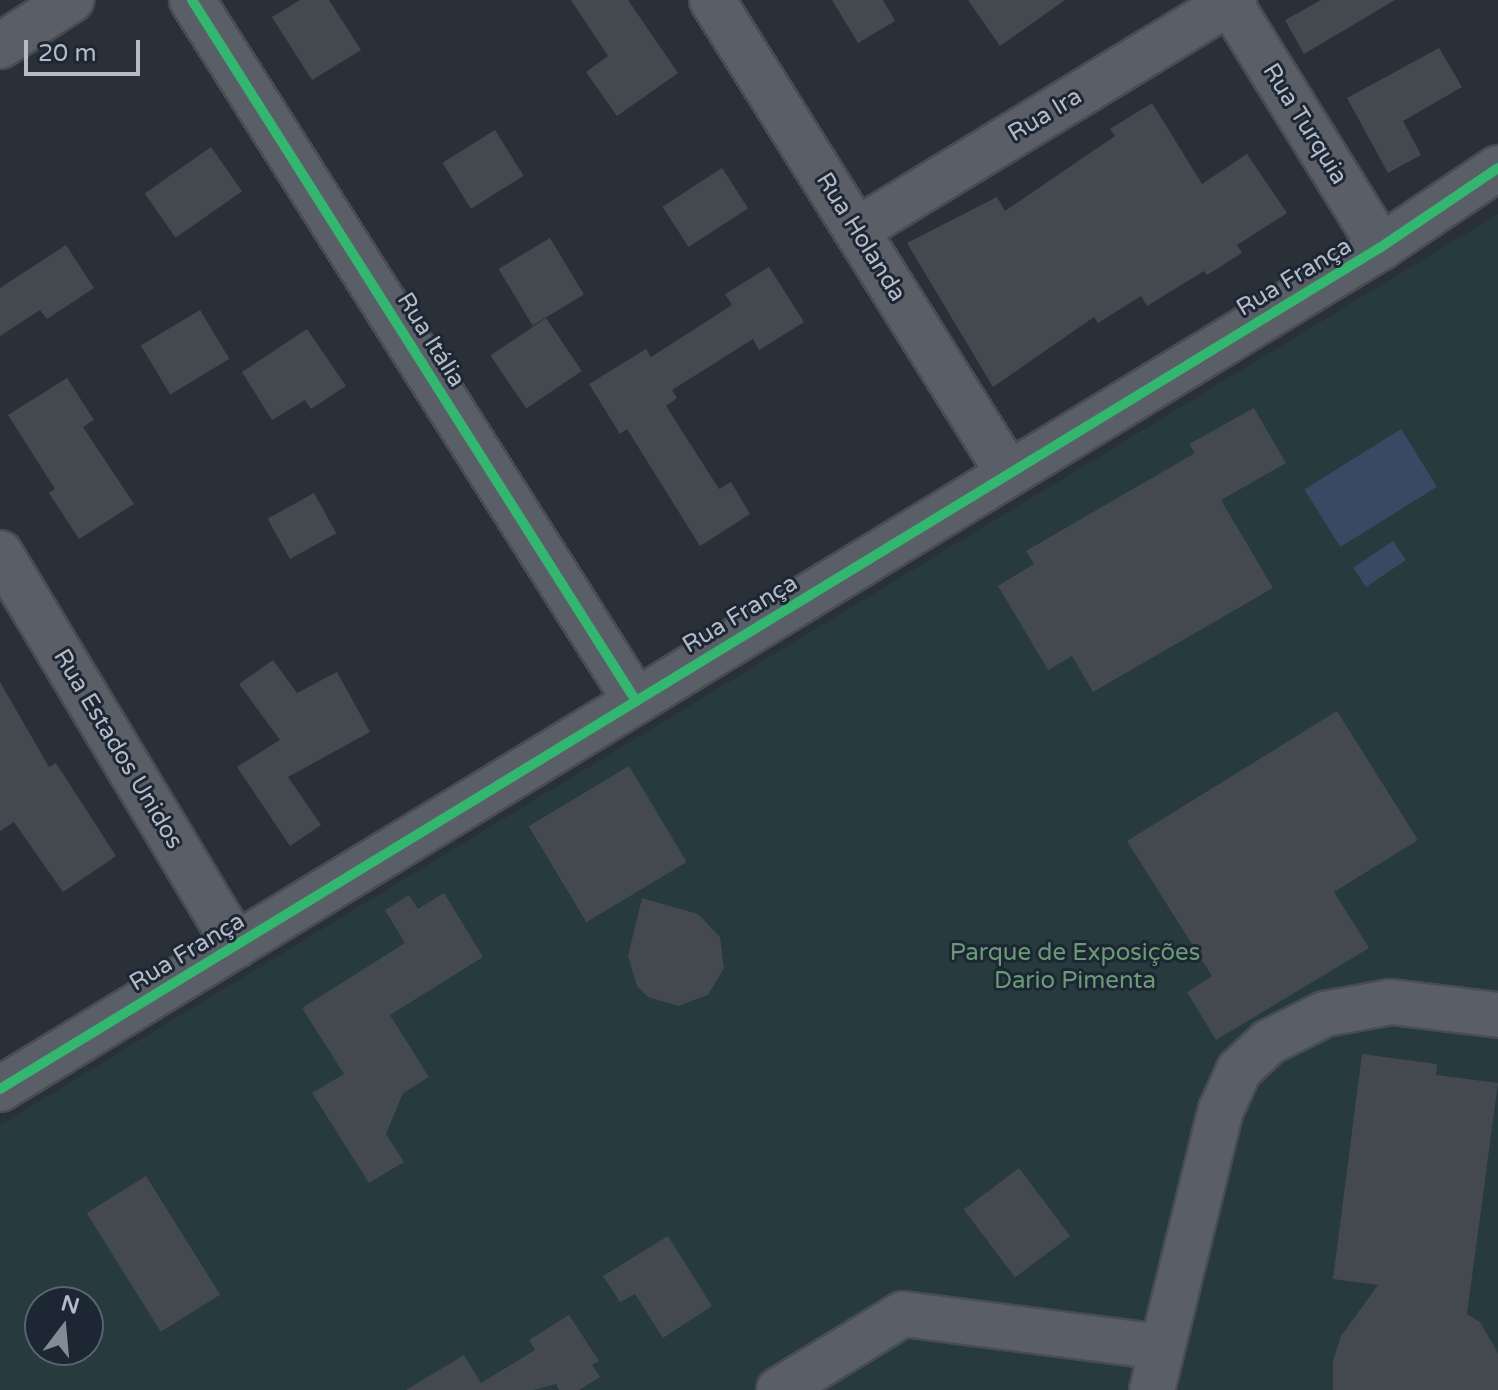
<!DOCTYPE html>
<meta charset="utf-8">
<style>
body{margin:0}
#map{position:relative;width:1498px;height:1390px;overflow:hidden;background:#2a3038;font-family:"Varela Round",sans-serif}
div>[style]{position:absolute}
.green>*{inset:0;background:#273a3e}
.water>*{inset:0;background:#384963;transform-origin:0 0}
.building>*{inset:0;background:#444950;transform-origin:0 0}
.roads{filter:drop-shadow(2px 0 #484c53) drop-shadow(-2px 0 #484c53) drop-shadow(0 2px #484c53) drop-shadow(0 -2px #484c53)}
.minor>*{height:44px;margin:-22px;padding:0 22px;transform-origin:22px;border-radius:22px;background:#5a5e66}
.cycleway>*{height:10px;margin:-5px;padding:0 5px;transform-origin:5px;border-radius:5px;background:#33b770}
span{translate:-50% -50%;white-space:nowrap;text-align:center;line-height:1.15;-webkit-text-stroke:6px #1d2633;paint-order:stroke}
.street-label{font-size:24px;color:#b4bcc9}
.park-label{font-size:24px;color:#6b9a76}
.north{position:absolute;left:24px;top:1286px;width:80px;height:80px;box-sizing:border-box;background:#1d2633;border:2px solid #59626f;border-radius:50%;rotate:16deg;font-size:22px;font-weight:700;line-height:32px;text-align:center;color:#b4bcc9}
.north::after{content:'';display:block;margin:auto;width:28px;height:36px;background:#848b96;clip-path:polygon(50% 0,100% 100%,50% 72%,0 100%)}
.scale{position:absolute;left:24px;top:40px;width:116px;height:36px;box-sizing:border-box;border:4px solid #b4bcc9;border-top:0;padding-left:10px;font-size:24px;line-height:28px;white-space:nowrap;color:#b4bcc9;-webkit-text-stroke:6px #1d2633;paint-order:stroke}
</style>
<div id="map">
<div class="green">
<i style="clip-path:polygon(evenodd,1498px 214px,1498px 1390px,0 1390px,0 1125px,1498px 214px,40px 1302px,88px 1302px,88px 1350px,40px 1350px,40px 1302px)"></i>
</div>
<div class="water">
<i style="left:1401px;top:429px;width:68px;height:114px;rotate:58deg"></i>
<i style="left:1393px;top:541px;width:23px;height:48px;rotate:56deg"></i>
</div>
<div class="building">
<i style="clip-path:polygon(300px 0,329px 0,361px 50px,312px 80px,272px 17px)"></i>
<i style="clip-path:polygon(571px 0,628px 0,678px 73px,617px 116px,586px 72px,608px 56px)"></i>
<i style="clip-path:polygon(832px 0,883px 0,895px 21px,858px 43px)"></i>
<i style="clip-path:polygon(968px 0,1065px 0,1000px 46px)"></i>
<i style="clip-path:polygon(1321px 0,1395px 0,1304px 54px,1285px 20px)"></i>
<i style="clip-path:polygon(1439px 48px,1462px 87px,1403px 121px,1421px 155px,1388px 173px,1347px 98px)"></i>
<i style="clip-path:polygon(1152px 103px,1202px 184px,1247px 154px,1287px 213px,1237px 245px,1242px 253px,1207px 275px,1204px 271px,1147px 306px,1141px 296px,1098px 323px,1094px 317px,993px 387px,907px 243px,997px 197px,1005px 211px,1115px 136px,1110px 129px)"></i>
<i style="left:495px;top:130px;width:54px;height:62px;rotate:58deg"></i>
<i style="left:211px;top:147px;width:54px;height:81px;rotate:55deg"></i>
<i style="left:722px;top:168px;width:48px;height:71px;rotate:57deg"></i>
<i style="left:550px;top:238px;width:66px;height:60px;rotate:59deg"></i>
<i style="clip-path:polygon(66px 245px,94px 288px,47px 319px,40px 310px,0 336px,0 288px)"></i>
<i style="clip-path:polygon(769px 267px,804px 322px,759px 350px,753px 339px,672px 390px,677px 398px,666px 406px,719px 489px,731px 482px,750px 514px,700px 546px,627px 429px,620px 434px,589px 384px,646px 349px,651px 357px,732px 305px,725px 294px)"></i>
<i style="left:200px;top:310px;width:57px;height:69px;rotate:59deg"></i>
<i style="left:546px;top:318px;width:64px;height:67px;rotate:56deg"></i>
<i style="clip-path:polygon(307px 329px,346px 386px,311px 409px,305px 400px,272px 420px,242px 372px)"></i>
<i style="clip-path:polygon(67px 378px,94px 420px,83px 427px,134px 504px,79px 539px,49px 493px,55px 489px,8px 415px)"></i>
<i style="clip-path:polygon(1254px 408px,1286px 463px,1221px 500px,1273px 588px,1093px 692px,1072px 656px,1048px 670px,998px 586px,1034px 564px,1026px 551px,1195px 453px,1189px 444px)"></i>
<i style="left:314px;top:493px;width:46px;height:53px;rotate:61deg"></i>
<i style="clip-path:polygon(273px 660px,297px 693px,337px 672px,370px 732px,288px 777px,321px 825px,290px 846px,237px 767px,280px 740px,239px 684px)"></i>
<i style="clip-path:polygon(0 682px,49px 767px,56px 763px,116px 856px,63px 892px,14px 822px,0 831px)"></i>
<i style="clip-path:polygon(1337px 711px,1418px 840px,1334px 892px,1369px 948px,1216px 1040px,1187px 992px,1212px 976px,1127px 841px)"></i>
<i style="left:629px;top:766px;width:112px;height:117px;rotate:59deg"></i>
<i style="clip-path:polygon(444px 893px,483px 957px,390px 1015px,429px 1077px,403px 1093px,386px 1134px,404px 1162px,369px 1183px,312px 1093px,344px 1074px,302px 1008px,405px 943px,385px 910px,409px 895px,418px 909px)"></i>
<i style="clip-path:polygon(642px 898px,698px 914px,720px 937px,724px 968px,708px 995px,678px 1006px,648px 997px,637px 986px,628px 956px)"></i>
<i style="clip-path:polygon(1362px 1054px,1437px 1064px,1436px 1075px,1498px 1083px,1467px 1314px,1480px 1322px,1498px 1353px,1498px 1390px,1333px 1390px,1333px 1361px,1341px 1336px,1378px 1285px,1333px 1279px)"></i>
<i style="left:1019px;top:1168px;width:85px;height:69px;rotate:53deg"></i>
<i style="left:146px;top:1176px;width:140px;height:70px;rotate:58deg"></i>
<i style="clip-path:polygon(668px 1236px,712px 1306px,663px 1338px,635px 1294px,620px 1302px,603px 1276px)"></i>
<i style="clip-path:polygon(569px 1315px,599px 1361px,592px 1365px,600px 1377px,579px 1390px,559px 1390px,556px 1384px,534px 1390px,406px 1390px,464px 1355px,481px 1383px,535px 1350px,529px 1340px)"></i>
</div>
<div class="roads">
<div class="minor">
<i style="left:192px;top:0;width:830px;rotate:57.65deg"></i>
<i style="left:712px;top:0;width:559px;rotate:57.93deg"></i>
<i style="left:1228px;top:0;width:291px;rotate:58.2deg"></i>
<i style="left:0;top:46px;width:85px;rotate:-32.9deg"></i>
<i style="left:857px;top:230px;width:442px;rotate:-31.4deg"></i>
<i style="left:0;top:553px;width:458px;rotate:59deg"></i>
<i style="left:0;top:1089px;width:1617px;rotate:-31.37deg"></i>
<i style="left:1381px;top:247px;width:141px;rotate:-34deg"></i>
<i style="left:779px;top:1390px;width:145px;rotate:-31.5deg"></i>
<i style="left:903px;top:1314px;width:259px;rotate:7.3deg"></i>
<i style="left:1152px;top:1390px;width:288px;rotate:-76.2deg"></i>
<i style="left:1221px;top:1110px;width:44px;rotate:-65.8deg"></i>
<i style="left:1239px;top:1070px;width:41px;rotate:-43deg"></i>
<i style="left:1269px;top:1042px;width:63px;rotate:-26.6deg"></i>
<i style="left:1325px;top:1014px;width:67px;rotate:-10.3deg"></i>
<i style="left:1391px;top:1002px;width:108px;rotate:6.9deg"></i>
</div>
</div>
<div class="cycleway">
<i style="left:192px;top:0;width:830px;rotate:57.65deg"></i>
<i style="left:0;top:1089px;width:1617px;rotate:-31.37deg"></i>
<i style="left:1381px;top:247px;width:141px;rotate:-34deg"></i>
</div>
<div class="street-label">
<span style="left:1045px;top:115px;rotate:-31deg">Rua Ira</span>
<span style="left:1305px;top:124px;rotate:58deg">Rua Turquia</span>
<span style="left:861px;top:237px;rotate:58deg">Rua Holanda</span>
<span style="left:1294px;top:277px;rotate:-31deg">Rua França</span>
<span style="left:431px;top:340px;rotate:58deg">Rua Itália</span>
<span style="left:740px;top:614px;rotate:-31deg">Rua França</span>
<span style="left:118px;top:749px;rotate:59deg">Rua Estados Unidos</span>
<span style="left:187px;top:952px;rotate:-31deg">Rua França</span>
</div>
<div class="park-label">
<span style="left:1075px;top:967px">Parque de Exposições<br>Dario Pimenta</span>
</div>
<div class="north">N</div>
<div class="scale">20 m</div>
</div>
